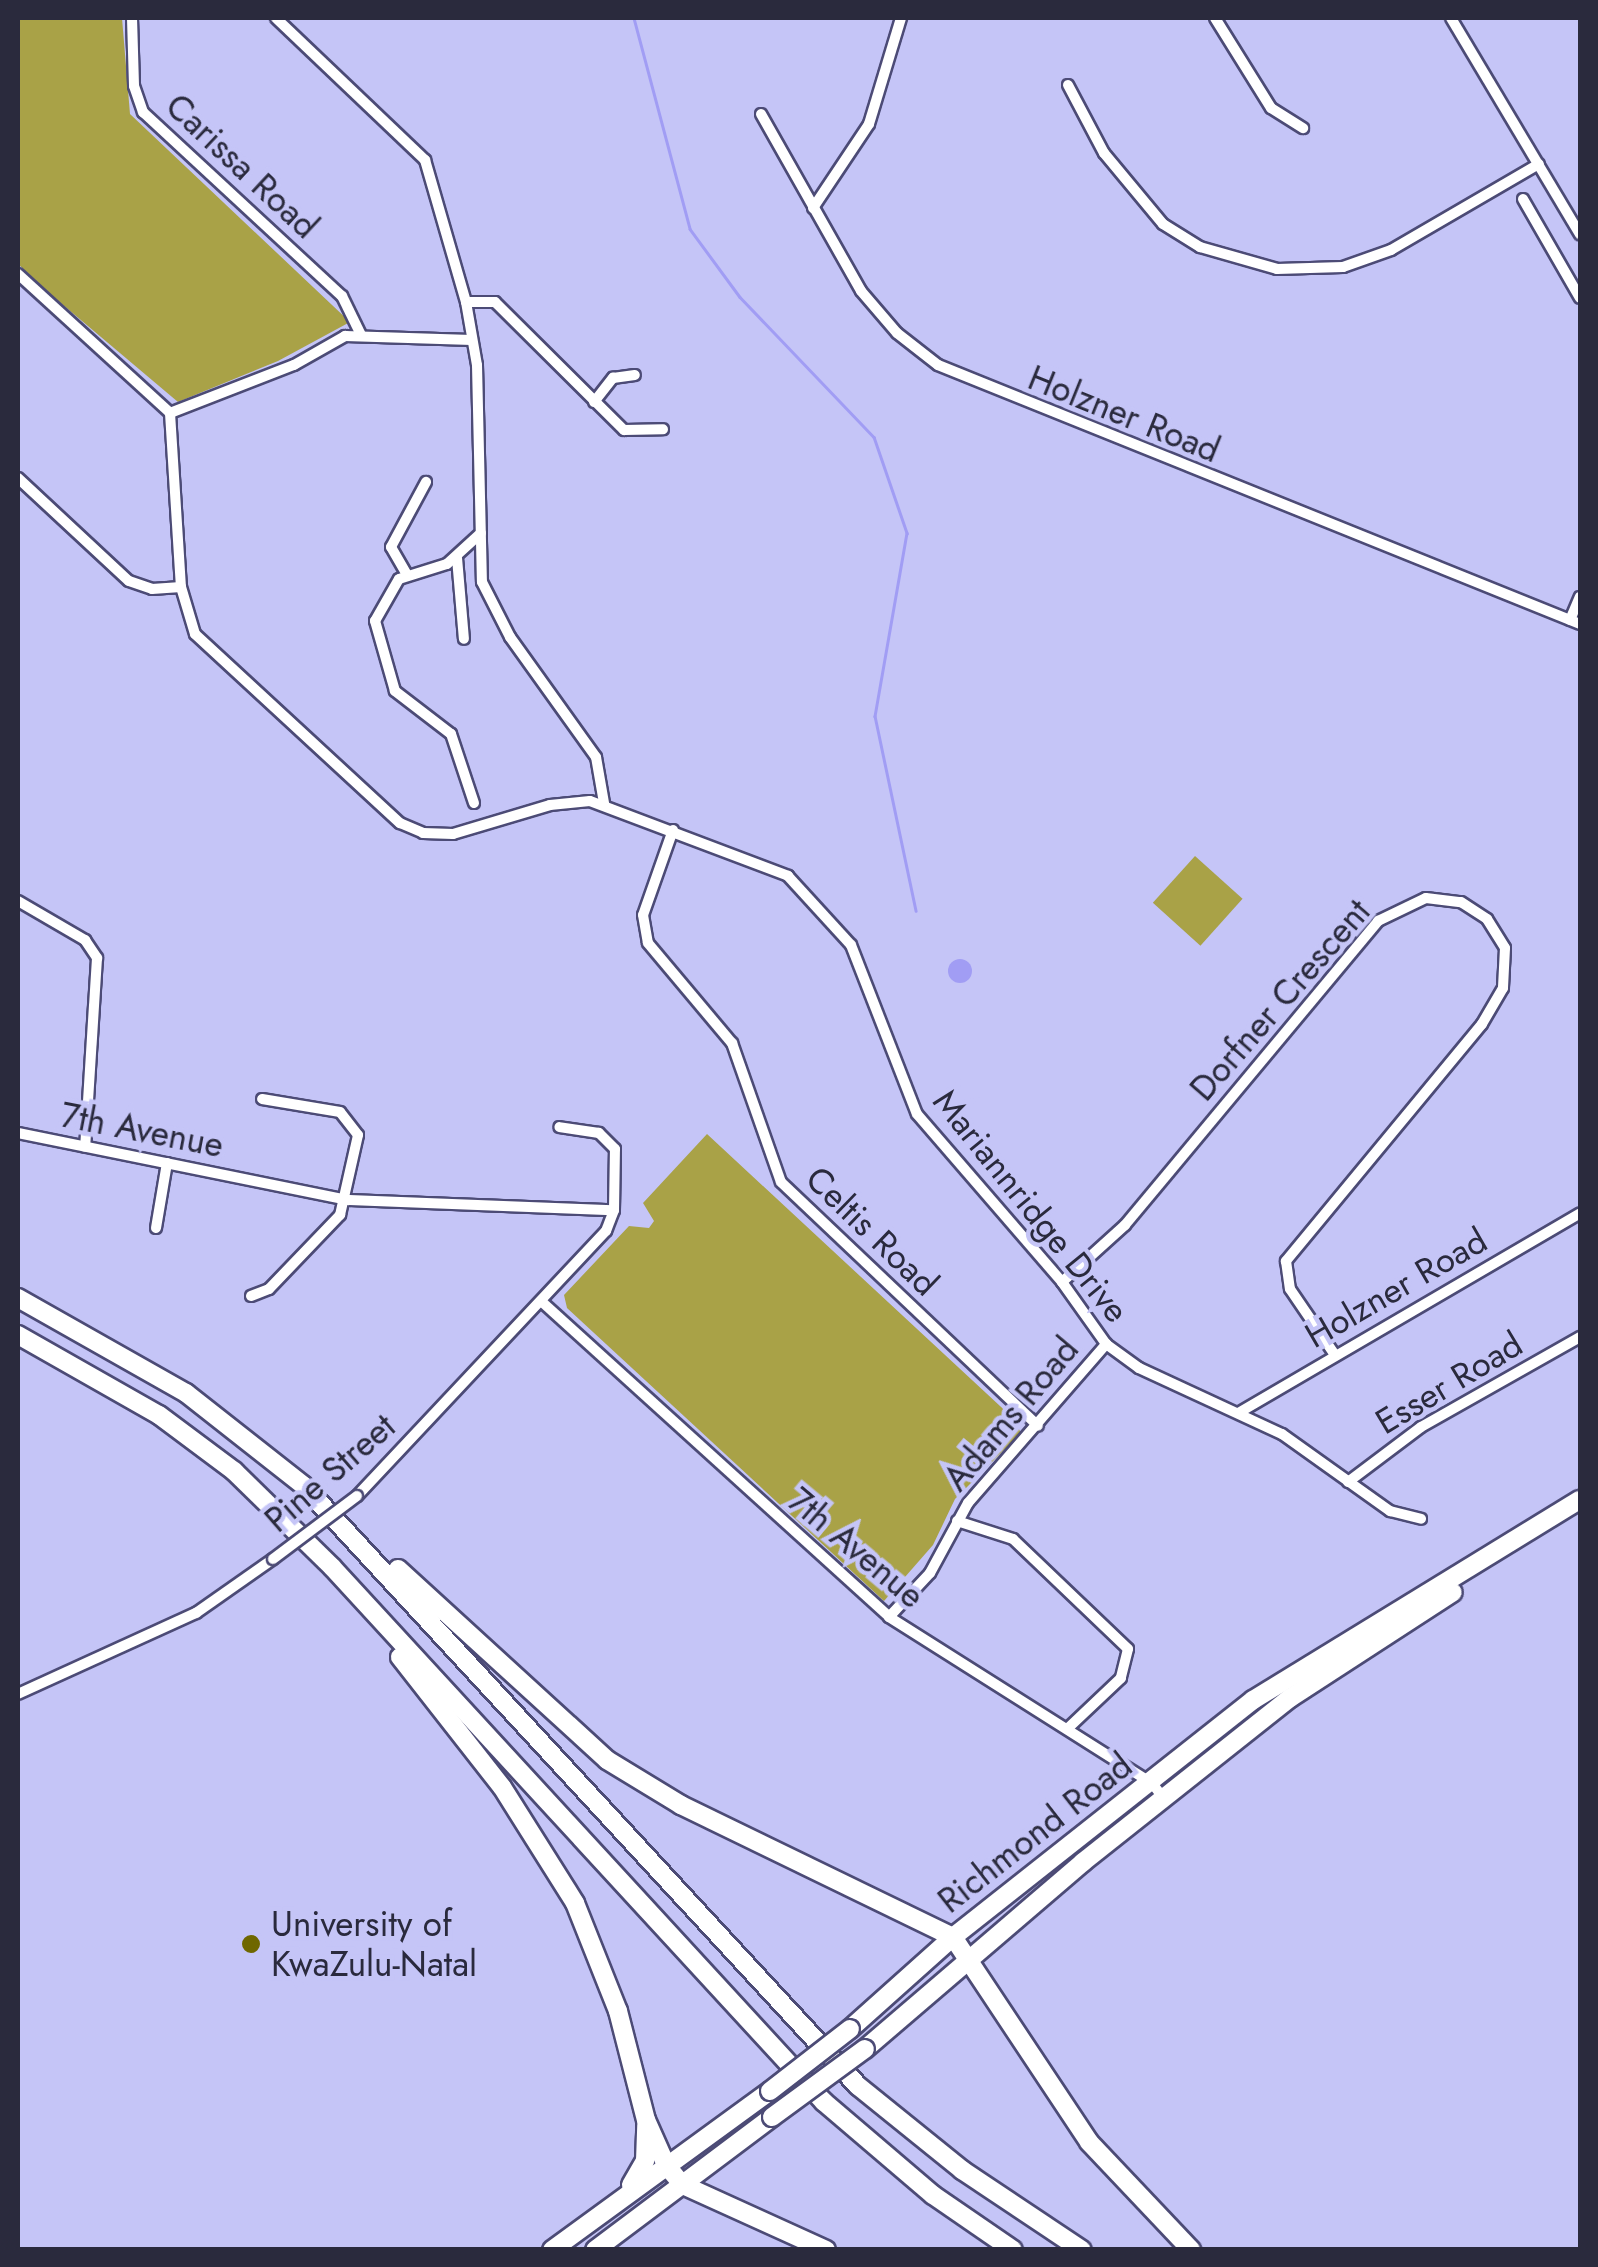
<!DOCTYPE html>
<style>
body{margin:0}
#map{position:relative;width:1598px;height:2267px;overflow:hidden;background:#c5c5f7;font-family:Jost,sans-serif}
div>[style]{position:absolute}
.green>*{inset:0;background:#a9a247;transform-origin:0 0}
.water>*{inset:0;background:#a19df4}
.round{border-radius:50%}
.stream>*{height:2.5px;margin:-1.25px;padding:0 1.25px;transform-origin:1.25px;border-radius:1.25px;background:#a19df4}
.roads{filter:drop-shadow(2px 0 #4c4b76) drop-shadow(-2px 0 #4c4b76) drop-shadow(0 2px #4c4b76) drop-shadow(0 -2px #4c4b76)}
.street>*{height:10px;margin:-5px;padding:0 5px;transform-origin:5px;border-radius:5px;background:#fff}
.highway>*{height:18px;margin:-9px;padding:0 9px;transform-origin:9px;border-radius:9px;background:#fff}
.bridges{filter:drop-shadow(2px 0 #4c4b76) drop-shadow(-2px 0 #4c4b76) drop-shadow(0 2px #4c4b76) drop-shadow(0 -2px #4c4b76)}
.street-bridge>*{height:10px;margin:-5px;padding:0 5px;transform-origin:5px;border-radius:5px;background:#fff}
.highway-bridge>*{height:18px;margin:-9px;padding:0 9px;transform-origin:9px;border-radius:9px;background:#fff}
.dots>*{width:28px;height:28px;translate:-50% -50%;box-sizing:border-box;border:5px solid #c5c5f7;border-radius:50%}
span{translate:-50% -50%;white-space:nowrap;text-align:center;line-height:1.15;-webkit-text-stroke:9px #c5c5f7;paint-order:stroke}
.street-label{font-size:35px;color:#2a2a3d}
.poi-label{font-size:35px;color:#2a2a3d}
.left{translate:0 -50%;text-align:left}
.frame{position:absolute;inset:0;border:20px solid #2a2a3d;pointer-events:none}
</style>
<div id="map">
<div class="green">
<i style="clip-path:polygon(18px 18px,122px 18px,130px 114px,350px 322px,278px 361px,178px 402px,50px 294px,18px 264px)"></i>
<i style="left:1195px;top:856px;width:64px;height:63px;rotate:42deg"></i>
<i style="clip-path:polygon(707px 1134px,1014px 1419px,1021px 1433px,955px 1499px,933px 1545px,884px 1601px,567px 1308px,564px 1295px,629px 1226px,649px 1228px,654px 1221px,643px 1203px)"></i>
</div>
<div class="water">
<i class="round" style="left:948px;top:959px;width:24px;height:24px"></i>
</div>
<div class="stream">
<i style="left:634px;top:18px;width:218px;rotate:75.1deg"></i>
<i style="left:690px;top:229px;width:84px;rotate:53.7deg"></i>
<i style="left:740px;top:297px;width:194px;rotate:46.3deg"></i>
<i style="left:874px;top:437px;width:102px;rotate:71deg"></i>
<i style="left:907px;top:533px;width:186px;rotate:99.9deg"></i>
<i style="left:875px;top:716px;width:199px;rotate:78.1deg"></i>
</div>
<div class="roads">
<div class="street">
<i style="left:132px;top:18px;width:68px;rotate:88.3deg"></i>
<i style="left:134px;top:86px;width:28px;rotate:71deg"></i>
<i style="left:143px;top:112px;width:271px;rotate:42.8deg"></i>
<i style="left:342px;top:296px;width:43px;rotate:64deg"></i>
<i style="left:276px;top:18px;width:206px;rotate:43.6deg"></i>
<i style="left:425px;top:160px;width:148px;rotate:73.9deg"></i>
<i style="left:466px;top:302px;width:64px;rotate:80.1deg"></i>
<i style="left:477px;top:365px;width:217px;rotate:88.7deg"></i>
<i style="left:482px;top:582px;width:62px;rotate:63deg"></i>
<i style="left:510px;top:637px;width:148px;rotate:54.4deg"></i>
<i style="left:596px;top:757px;width:47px;rotate:80.1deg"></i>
<i style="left:1215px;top:18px;width:106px;rotate:58.1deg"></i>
<i style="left:1271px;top:108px;width:38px;rotate:32deg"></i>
<i style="left:1451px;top:18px;width:252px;rotate:59.2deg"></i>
<i style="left:1068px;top:85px;width:77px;rotate:62.1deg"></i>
<i style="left:1104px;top:153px;width:92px;rotate:50.3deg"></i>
<i style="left:1163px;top:224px;width:44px;rotate:31.9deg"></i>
<i style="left:1200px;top:247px;width:80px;rotate:15.9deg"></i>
<i style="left:1277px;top:269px;width:66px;rotate:-1.7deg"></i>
<i style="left:1343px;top:267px;width:51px;rotate:-19.5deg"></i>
<i style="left:1391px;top:250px;width:171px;rotate:-30.2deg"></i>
<i style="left:761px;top:114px;width:203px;rotate:60.5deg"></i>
<i style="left:861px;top:291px;width:55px;rotate:49.4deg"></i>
<i style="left:897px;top:333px;width:52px;rotate:38deg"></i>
<i style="left:938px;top:365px;width:692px;rotate:21.97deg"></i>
<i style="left:1523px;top:199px;width:114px;rotate:60.1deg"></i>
<i style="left:813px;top:208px;width:101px;rotate:-56.3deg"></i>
<i style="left:869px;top:124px;width:111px;rotate:-73.2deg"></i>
<i style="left:18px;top:274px;width:206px;rotate:42.4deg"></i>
<i style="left:170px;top:413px;width:174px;rotate:86.4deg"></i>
<i style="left:181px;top:587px;width:49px;rotate:73.4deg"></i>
<i style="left:195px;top:634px;width:279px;rotate:42.7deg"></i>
<i style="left:400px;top:823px;width:25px;rotate:23deg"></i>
<i style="left:423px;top:833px;width:30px;rotate:2deg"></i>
<i style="left:453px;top:834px;width:101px;rotate:-16.6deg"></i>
<i style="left:550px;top:805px;width:40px;rotate:-5.7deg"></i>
<i style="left:590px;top:801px;width:212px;rotate:20.7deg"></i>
<i style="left:788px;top:876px;width:93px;rotate:47.6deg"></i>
<i style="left:851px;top:945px;width:181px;rotate:68.7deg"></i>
<i style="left:917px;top:1114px;width:222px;rotate:49.2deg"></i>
<i style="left:1062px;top:1282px;width:76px;rotate:54.6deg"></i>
<i style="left:1106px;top:1344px;width:41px;rotate:36deg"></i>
<i style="left:1139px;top:1368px;width:157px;rotate:24.8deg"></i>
<i style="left:1282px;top:1434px;width:133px;rotate:35.5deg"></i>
<i style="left:1390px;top:1511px;width:32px;rotate:14deg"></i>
<i style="left:466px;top:302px;width:29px"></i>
<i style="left:495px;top:302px;width:182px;rotate:44.8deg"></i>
<i style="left:624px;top:430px;width:39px;rotate:-1deg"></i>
<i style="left:594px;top:402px;width:31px;rotate:-52deg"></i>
<i style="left:613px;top:378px;width:22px;rotate:-8deg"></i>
<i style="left:170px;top:413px;width:133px;rotate:-21.2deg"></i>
<i style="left:294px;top:365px;width:59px;rotate:-29.6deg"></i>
<i style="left:345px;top:336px;width:127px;rotate:1.8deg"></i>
<i style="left:18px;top:478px;width:151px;rotate:42.9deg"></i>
<i style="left:129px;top:581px;width:24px;rotate:19deg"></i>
<i style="left:152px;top:589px;width:29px;rotate:-4deg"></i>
<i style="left:457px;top:558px;width:81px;rotate:85.1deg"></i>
<i style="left:406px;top:573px;width:30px;rotate:-120deg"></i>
<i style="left:391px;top:547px;width:74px;rotate:-61.7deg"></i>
<i style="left:1570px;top:620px;width:25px;rotate:-67deg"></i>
<i style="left:474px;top:803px;width:73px;rotate:-108.4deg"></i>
<i style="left:451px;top:734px;width:71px;rotate:-142.5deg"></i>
<i style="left:395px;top:691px;width:73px;rotate:-105.9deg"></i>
<i style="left:375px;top:621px;width:48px;rotate:-60.3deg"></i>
<i style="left:399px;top:579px;width:50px;rotate:-17.4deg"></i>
<i style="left:447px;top:564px;width:46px;rotate:-42.4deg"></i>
<i style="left:673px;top:830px;width:90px;rotate:109.4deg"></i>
<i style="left:643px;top:915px;width:28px;rotate:80deg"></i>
<i style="left:648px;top:943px;width:131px;rotate:50deg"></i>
<i style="left:732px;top:1043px;width:147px;rotate:70.6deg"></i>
<i style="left:781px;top:1182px;width:354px;rotate:43.5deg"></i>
<i style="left:18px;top:901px;width:78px;rotate:30.2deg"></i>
<i style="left:85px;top:940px;width:22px;rotate:56deg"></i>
<i style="left:97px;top:958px;width:189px;rotate:93.6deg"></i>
<i style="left:18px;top:1133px;width:337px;rotate:11.5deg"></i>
<i style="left:348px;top:1200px;width:266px;rotate:2.2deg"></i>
<i style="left:156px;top:1228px;width:66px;rotate:-80.4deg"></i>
<i style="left:1062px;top:1282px;width:85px;rotate:-42.1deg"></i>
<i style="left:1125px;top:1225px;width:396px;rotate:-50.2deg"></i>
<i style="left:1378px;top:921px;width:53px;rotate:-25.6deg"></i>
<i style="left:1426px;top:898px;width:35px;rotate:7deg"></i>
<i style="left:1461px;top:902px;width:31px;rotate:33deg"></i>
<i style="left:1487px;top:919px;width:34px;rotate:58deg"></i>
<i style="left:1505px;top:948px;width:40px;rotate:92.9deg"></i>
<i style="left:1503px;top:988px;width:42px;rotate:120.3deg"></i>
<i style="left:1482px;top:1024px;width:308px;rotate:129.6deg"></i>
<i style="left:1286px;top:1261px;width:28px;rotate:82deg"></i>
<i style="left:1290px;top:1289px;width:80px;rotate:55.7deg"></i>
<i style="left:251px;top:1296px;width:19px;rotate:-21deg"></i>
<i style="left:269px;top:1289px;width:103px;rotate:-46.2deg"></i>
<i style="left:340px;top:1215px;width:82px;rotate:-77.3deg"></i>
<i style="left:358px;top:1135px;width:29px;rotate:-128deg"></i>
<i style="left:340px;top:1112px;width:79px;rotate:-170.5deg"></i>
<i style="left:541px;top:1301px;width:470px;rotate:42.2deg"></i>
<i style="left:889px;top:1617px;width:311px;rotate:32.3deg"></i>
<i style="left:1152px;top:1783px;width:20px;rotate:53deg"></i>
<i style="left:1240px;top:1412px;width:394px;rotate:-30.3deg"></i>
<i style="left:1348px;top:1482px;width:91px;rotate:-37deg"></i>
<i style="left:1421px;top:1427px;width:183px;rotate:-29.5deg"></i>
<i style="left:357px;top:1496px;width:364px;rotate:-46.8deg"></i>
<i style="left:606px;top:1231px;width:22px;rotate:-69deg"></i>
<i style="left:614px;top:1210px;width:61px;rotate:-89.1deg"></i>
<i style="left:615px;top:1149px;width:23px;rotate:-135deg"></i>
<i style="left:599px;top:1133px;width:40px;rotate:-171.5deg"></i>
<i style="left:957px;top:1521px;width:59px;rotate:17.8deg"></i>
<i style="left:1013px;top:1539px;width:159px;rotate:43.7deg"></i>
<i style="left:1128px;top:1649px;width:30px;rotate:104deg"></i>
<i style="left:1121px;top:1678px;width:74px;rotate:136.6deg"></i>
<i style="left:889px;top:1617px;width:60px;rotate:-47deg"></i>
<i style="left:930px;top:1573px;width:80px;rotate:-61.5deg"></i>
<i style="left:968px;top:1503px;width:211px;rotate:-49deg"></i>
<i style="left:18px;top:1694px;width:196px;rotate:-24.5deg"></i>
<i style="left:196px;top:1613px;width:94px;rotate:-35deg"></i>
</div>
<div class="highway">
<i style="left:18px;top:1298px;width:193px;rotate:29.5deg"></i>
<i style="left:186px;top:1393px;width:150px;rotate:38.2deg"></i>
<i style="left:304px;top:1486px;width:817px;rotate:47.28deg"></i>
<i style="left:858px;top:2086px;width:134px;rotate:38.9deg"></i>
<i style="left:962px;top:2170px;width:144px;rotate:33.7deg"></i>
<i style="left:18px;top:1335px;width:162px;rotate:29.6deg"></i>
<i style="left:159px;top:1415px;width:94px;rotate:36.7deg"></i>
<i style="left:234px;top:1471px;width:137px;rotate:44.4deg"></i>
<i style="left:332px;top:1567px;width:727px;rotate:47.4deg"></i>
<i style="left:824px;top:2102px;width:143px;rotate:40.5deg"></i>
<i style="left:933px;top:2195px;width:97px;rotate:34.5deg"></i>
<i style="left:398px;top:1569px;width:283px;rotate:42.4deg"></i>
<i style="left:607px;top:1760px;width:87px;rotate:31.3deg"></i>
<i style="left:681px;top:1805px;width:302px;rotate:25.9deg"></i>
<i style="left:953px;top:1937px;width:246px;rotate:56.4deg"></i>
<i style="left:1089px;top:2142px;width:149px;rotate:46.6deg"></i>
<i style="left:400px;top:1657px;width:165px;rotate:51.9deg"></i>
<i style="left:502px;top:1787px;width:137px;rotate:57.8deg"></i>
<i style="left:575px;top:1903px;width:116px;rotate:68.3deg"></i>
<i style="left:618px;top:2011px;width:113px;rotate:75.6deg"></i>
<i style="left:646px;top:2120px;width:49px;rotate:66deg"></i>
<i style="left:666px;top:2165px;width:26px;rotate:50deg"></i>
<i style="left:683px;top:2185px;width:157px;rotate:24.4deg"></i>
<i style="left:850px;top:2029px;width:138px;rotate:-41.8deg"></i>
<i style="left:953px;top:1937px;width:382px;rotate:-38.3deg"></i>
<i style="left:1253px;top:1700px;width:383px;rotate:-31.5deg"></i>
<i style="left:865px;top:2049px;width:287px;rotate:-40.6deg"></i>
<i style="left:1083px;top:1862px;width:264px;rotate:-38.4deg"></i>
<i style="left:1290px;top:1698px;width:194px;rotate:-33deg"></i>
<i style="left:631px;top:2185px;width:28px;rotate:-60deg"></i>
<i style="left:645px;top:2161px;width:36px;rotate:-88deg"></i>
<i style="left:552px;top:2250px;width:270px;rotate:-36.1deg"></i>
<i style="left:595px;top:2250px;width:221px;rotate:-36.9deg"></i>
</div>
</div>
<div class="bridges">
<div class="street-bridge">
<i style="left:273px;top:1559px;width:105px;rotate:-36.9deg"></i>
</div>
<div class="highway-bridge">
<i style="left:770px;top:2091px;width:101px;rotate:-37.8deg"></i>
<i style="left:772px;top:2117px;width:115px;rotate:-36.2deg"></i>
</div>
</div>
<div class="dots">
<i style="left:251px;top:1944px;background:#6f6700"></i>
</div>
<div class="street-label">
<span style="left:242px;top:166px;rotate:43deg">Carissa Road</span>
<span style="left:1124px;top:414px;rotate:22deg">Holzner Road</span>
<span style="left:1280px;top:1000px;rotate:-49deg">Dorfner Crescent</span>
<span style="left:142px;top:1130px;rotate:11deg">7th Avenue</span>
<span style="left:1031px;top:1206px;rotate:51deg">Mariannridge Drive</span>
<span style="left:872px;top:1231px;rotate:44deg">Celtis Road</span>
<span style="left:1396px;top:1288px;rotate:-30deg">Holzner Road</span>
<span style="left:1449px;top:1383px;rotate:-31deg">Esser Road</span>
<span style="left:1011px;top:1414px;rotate:-50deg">Adams Road</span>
<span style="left:330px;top:1473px;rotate:-41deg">Pine Street</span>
<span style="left:856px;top:1548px;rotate:40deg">7th Avenue</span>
<span style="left:1035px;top:1833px;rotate:-38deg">Richmond Road</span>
</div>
<div class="poi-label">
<span class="left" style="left:271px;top:1944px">University of<br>KwaZulu-Natal</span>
</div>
<div class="frame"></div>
</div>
